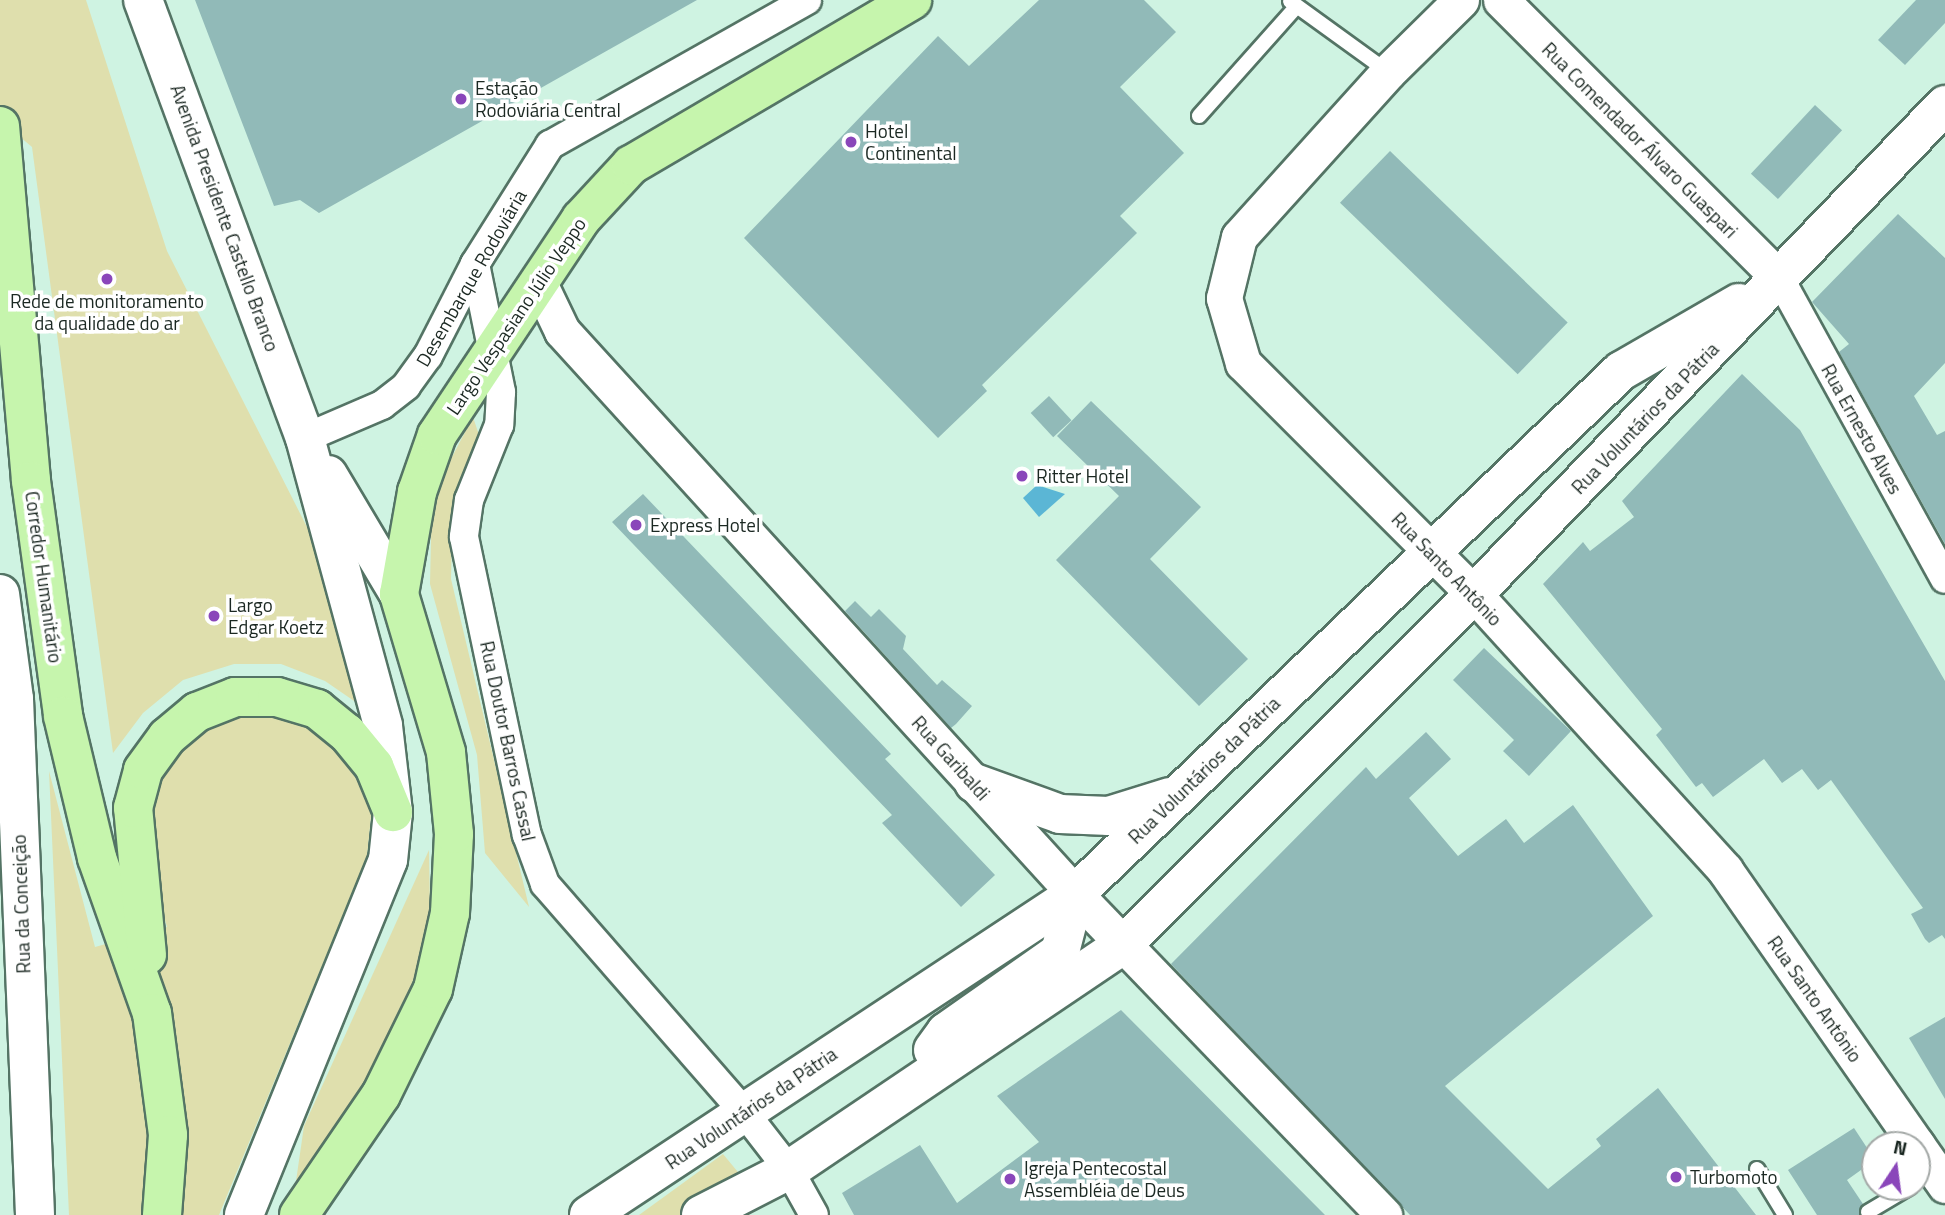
<!DOCTYPE html>
<meta charset="utf-8">
<style>
body{margin:0}
#map{position:relative;width:1945px;height:1215px;overflow:hidden;background:#cff3e2;font-family:"Titillium Web",sans-serif}
div>[style]{position:absolute}
.green>*{inset:0;background:#dfdfad}
.water>*{inset:0;background:#5bb6d5}
.building>*{inset:0;background:#91bab8;transform-origin:0 0}
.roads{filter:drop-shadow(2px 0 #547465) drop-shadow(-2px 0 #547465) drop-shadow(0 2px #547465) drop-shadow(0 -2px #547465)}
.service>*{height:14px;margin:-7px;padding:0 7px;transform-origin:7px;border-radius:7px;background:#fff}
.minor>*{height:28px;margin:-14px;padding:0 14px;transform-origin:14px;border-radius:14px;background:#fff}
.tertiary>*{height:35px;margin:-17.5px;padding:0 17.5px;transform-origin:17.5px;border-radius:17.5px;background:#fff}
.secondary>*{height:38px;margin:-19px;padding:0 19px;transform-origin:19px;border-radius:19px;background:#fff}
.primary>*{height:38px;margin:-19px;padding:0 19px;transform-origin:19px;border-radius:19px;background:#c6f5ad}
.dots>*{width:19px;height:19px;translate:-50% -50%;box-sizing:border-box;border:4px solid #fff;border-radius:50%}
span{translate:-50% -50%;white-space:nowrap;text-align:center;line-height:1.15;-webkit-text-stroke:7px #fff;paint-order:stroke}
.poi-label{font-size:19px;color:#1b2822}
.left{translate:0 -50%;text-align:left}
.street-label{font-size:19px;color:#1b2822}
.north{position:absolute;left:1861px;top:1131px;width:70px;height:70px;box-sizing:border-box;background:#fff;border:2px solid #a4a9a7;border-radius:50%;rotate:13deg;font-size:19px;font-weight:700;line-height:28px;text-align:center;color:#1b2822}
.north::after{content:'';display:block;margin:auto;width:24px;height:32px;background:#8a46ba;clip-path:polygon(50% 0,100% 100%,50% 72%,0 100%)}
</style>
<div id="map">
<div class="green">
<i style="clip-path:polygon(0 0,86px 0,167px 251px,308px 529px,357px 703px,325px 681px,281px 664px,234px 664px,183px 680px,143px 713px,113px 753px,32px 147px,0 120px)"></i>
<i style="clip-path:polygon(473px 417px,479px 435px,453px 500px,451px 579px,529px 907px,485px 853px,477px 755px,430px 584px,432px 495px)"></i>
<i style="clip-path:polygon(242px 712px,278px 712px,311px 723px,360px 774px,372px 807px,367px 857px,219px 1215px,69px 1215px,49px 771px,95px 947px,167px 927px,147px 859px,155px 776px,206px 724px)"></i>
<i style="clip-path:polygon(429px 850px,430px 911px,414px 981px,366px 1092px,295px 1188px,304px 1126px)"></i>
<i style="clip-path:polygon(723px 1154px,747px 1183px,681px 1215px,639px 1215px)"></i>
</div>
<div class="water">
<i style="clip-path:polygon(1037px 485px,1065px 494px,1039px 517px,1023px 498px)"></i>
</div>
<div class="building">
<i style="clip-path:polygon(195px 0,697px 0,319px 213px,300px 200px,274px 206px)"></i>
<i style="clip-path:polygon(1039px 0,1144px 0,1176px 32px,1120px 87px,1184px 153px,1120px 216px,1137px 233px,982px 385px,987px 391px,938px 438px,744px 238px,938px 36px,969px 66px)"></i>
<i style="clip-path:polygon(1916px 0,1945px 0,1945px 23px,1905px 65px,1878px 40px)"></i>
<i style="left:1815px;top:105px;width:37px;height:94px;rotate:43deg"></i>
<i style="left:1390px;top:151px;width:247px;height:72px;rotate:44deg"></i>
<i style="clip-path:polygon(1898px 214px,1945px 258px,1945px 363px,1914px 396px,1937px 435px,1945px 431px,1945px 544px,1839px 352px,1849px 344px,1812px 302px)"></i>
<i style="clip-path:polygon(1742px 374px,1800px 430px,1945px 681px,1945px 939px,1942px 935px,1929px 943px,1925px 939px,1911px 914px,1923px 908px,1831px 780px,1818px 790px,1802px 769px,1782px 783px,1764px 759px,1713px 797px,1702px 783px,1696px 787px,1656px 735px,1662px 729px,1543px 584px,1583px 542px,1590px 551px,1634px 517px,1622px 501px)"></i>
<i style="left:1049px;top:396px;width:33px;height:25px;rotate:47deg"></i>
<i style="clip-path:polygon(1091px 401px,1201px 507px,1150px 559px,1248px 659px,1199px 706px,1056px 560px,1119px 496px,1057px 436px)"></i>
<i style="clip-path:polygon(643px 494px,891px 754px,885px 759px,995px 875px,961px 907px,882px 823px,892px 815px,612px 522px)"></i>
<i style="clip-path:polygon(855px 601px,871px 617px,879px 609px,906px 636px,903px 649px,937px 685px,942px 680px,972px 706px,956px 724px,951px 728px,845px 611px)"></i>
<i style="clip-path:polygon(1484px 648px,1571px 731px,1529px 776px,1503px 751px,1514px 740px,1453px 680px)"></i>
<i style="clip-path:polygon(1426px 732px,1451px 759px,1409px 798px,1458px 856px,1506px 819px,1524px 843px,1573px 805px,1653px 916px,1445px 1086px,1548px 1189px,1601px 1146px,1596px 1139px,1658px 1088px,1756px 1215px,1410px 1215px,1171px 964px,1366px 767px,1376px 779px)"></i>
<i style="clip-path:polygon(1121px 1010px,1325px 1215px,854px 1215px,842px 1193px,920px 1145px,957px 1203px,1039px 1142px,997px 1096px)"></i>
<i style="clip-path:polygon(1945px 1017px,1945px 1099px,1909px 1038px)"></i>
<i style="clip-path:polygon(1854px 1128px,1875px 1160px,1847px 1180px,1863px 1204px,1859px 1215px,1817px 1215px,1788px 1170px)"></i>
</div>
<div class="roads">
<div class="service">
<i style="left:1290px;top:1px;width:121px;rotate:35.9deg"></i>
<i style="left:1199px;top:116px;width:146px;rotate:-48.3deg"></i>
<i style="left:1757px;top:1169px;width:54px;rotate:58.7deg"></i>
<i style="left:1868px;top:1212px;width:49px;rotate:-30.8deg"></i>
</div>
<div class="minor">
<i style="left:475px;top:264px;width:131px;rotate:78.5deg"></i>
<i style="left:501px;top:392px;width:33px;rotate:93deg"></i>
<i style="left:499px;top:425px;width:81px;rotate:111.8deg"></i>
<i style="left:469px;top:500px;width:37px;rotate:98deg"></i>
<i style="left:464px;top:537px;width:305px;rotate:78.1deg"></i>
<i style="left:527px;top:835px;width:52px;rotate:69.8deg"></i>
<i style="left:545px;top:884px;width:303px;rotate:48.9deg"></i>
<i style="left:744px;top:1112px;width:73px;rotate:52.2deg"></i>
<i style="left:789px;top:1170px;width:51px;rotate:60.9deg"></i>
<i style="left:1780px;top:279px;width:342px;rotate:61.2deg"></i>
<i style="left:305px;top:438px;width:84px;rotate:-23.2deg"></i>
<i style="left:382px;top:405px;width:31px;rotate:-38deg"></i>
<i style="left:406px;top:386px;width:37px;rotate:-54deg"></i>
<i style="left:428px;top:356px;width:103px;rotate:-62.9deg"></i>
<i style="left:475px;top:264px;width:141px;rotate:-57.8deg"></i>
<i style="left:550px;top:145px;width:295px;rotate:-29.4deg"></i>
</div>
<div class="tertiary">
<i style="left:1461px;top:0;width:103px;rotate:135.4deg"></i>
<i style="left:1388px;top:72px;width:222px;rotate:132.1deg"></i>
<i style="left:1239px;top:237px;width:63px;rotate:103.8deg"></i>
<i style="left:1224px;top:298px;width:68px;rotate:73.7deg"></i>
<i style="left:1243px;top:363px;width:327px;rotate:45deg"></i>
<i style="left:1474px;top:594px;width:373px;rotate:47.7deg"></i>
<i style="left:1725px;top:870px;width:335px;rotate:55.1deg"></i>
<i style="left:1501px;top:0;width:395px;rotate:45deg"></i>
<i style="left:540px;top:285px;width:51px;rotate:64.4deg"></i>
<i style="left:562px;top:331px;width:762px;rotate:47.66deg"></i>
<i style="left:1075px;top:894px;width:446px;rotate:46.1deg"></i>
<i style="left:1917px;top:1145px;width:49px;rotate:55deg"></i>
</div>
<div class="secondary">
<i style="left:143px;top:0;width:467px;rotate:69.7deg"></i>
<i style="left:305px;top:438px;width:298px;rotate:74.8deg"></i>
<i style="left:383px;top:726px;width:87px;rotate:83.4deg"></i>
<i style="left:393px;top:812px;width:48px;rotate:95.9deg"></i>
<i style="left:388px;top:860px;width:383px;rotate:112.1deg"></i>
<i style="left:328px;top:475px;width:139px;rotate:59.2deg"></i>
<i style="left:0;top:594px;width:106px;rotate:82.4deg"></i>
<i style="left:14px;top:699px;width:516px;rotate:87.67deg"></i>
<i style="left:974px;top:783px;width:91px;rotate:19.8deg"></i>
<i style="left:1060px;top:814px;width:49px;rotate:2.3deg"></i>
<i style="left:1109px;top:816px;width:64px;rotate:-17.3deg"></i>
<i style="left:933px;top:1050px;width:22px;rotate:-54deg"></i>
<i style="left:946px;top:1032px;width:139px;rotate:-35.1deg"></i>
<i style="left:1060px;top:952px;width:60px;rotate:-75.5deg"></i>
<i style="left:589px;top:1215px;width:582px;rotate:-33.44deg"></i>
<i style="left:1075px;top:894px;width:756px;rotate:-43.77deg"></i>
<i style="left:1621px;top:371px;width:136px;rotate:-30deg"></i>
<i style="left:701px;top:1215px;width:99px;rotate:-27.1deg"></i>
<i style="left:789px;top:1170px;width:404px;rotate:-34deg"></i>
<i style="left:1124px;top:944px;width:495px;rotate:-45deg"></i>
<i style="left:1474px;top:594px;width:679px;rotate:-46.07deg"></i>
</div>
<div class="primary">
<i style="left:0;top:126px;width:356px;rotate:85deg"></i>
<i style="left:31px;top:481px;width:237px;rotate:82.2deg"></i>
<i style="left:63px;top:716px;width:146px;rotate:76.5deg"></i>
<i style="left:97px;top:858px;width:164px;rotate:70.5deg"></i>
<i style="left:152px;top:1013px;width:123px;rotate:82.5deg"></i>
<i style="left:168px;top:1135px;width:80px;rotate:94.3deg"></i>
<i style="left:147px;top:955px;width:148px;rotate:-95.4deg"></i>
<i style="left:133px;top:808px;width:39px;rotate:-75deg"></i>
<i style="left:143px;top:770px;width:41px;rotate:-54deg"></i>
<i style="left:167px;top:737px;width:39px;rotate:-40deg"></i>
<i style="left:197px;top:712px;width:41px;rotate:-21.5deg"></i>
<i style="left:235px;top:697px;width:42px"></i>
<i style="left:277px;top:697px;width:42px;rotate:16.7deg"></i>
<i style="left:317px;top:709px;width:38px;rotate:39deg"></i>
<i style="left:347px;top:733px;width:43px;rotate:50.7deg"></i>
<i style="left:374px;top:766px;width:50px;rotate:67.6deg"></i>
<i style="left:299px;top:1215px;width:145px;rotate:-55.7deg"></i>
<i style="left:381px;top:1095px;width:118px;rotate:-63.9deg"></i>
<i style="left:433px;top:989px;width:78px;rotate:-77.4deg"></i>
<i style="left:450px;top:913px;width:79px;rotate:-87.1deg"></i>
<i style="left:454px;top:834px;width:82px;rotate:-95.6deg"></i>
<i style="left:446px;top:752px;width:165px;rotate:-106.6deg"></i>
<i style="left:399px;top:594px;width:104px;rotate:-80deg"></i>
<i style="left:417px;top:492px;width:60px;rotate:-70.7deg"></i>
<i style="left:437px;top:435px;width:260px;rotate:-56.3deg"></i>
<i style="left:581px;top:219px;width:74px;rotate:-47.2deg"></i>
<i style="left:631px;top:165px;width:326px;rotate:-30.4deg"></i>
</div>
</div>
<div class="dots">
<i style="left:461px;top:99px;background:#8a46ba"></i>
<i style="left:851px;top:142px;background:#8a46ba"></i>
<i style="left:107px;top:279px;background:#8a46ba"></i>
<i style="left:1022px;top:476px;background:#8a46ba"></i>
<i style="left:636px;top:525px;background:#8a46ba"></i>
<i style="left:214px;top:616px;background:#8a46ba"></i>
<i style="left:1676px;top:1177px;background:#8a46ba"></i>
<i style="left:1010px;top:1179px;background:#8a46ba"></i>
</div>
<div class="poi-label">
<span class="left" style="left:475px;top:99px">Estação<br>Rodoviária Central</span>
<span class="left" style="left:865px;top:142px">Hotel<br>Continental</span>
<span style="left:107px;top:312px">Rede de monitoramento<br>da qualidade do ar</span>
<span class="left" style="left:1036px;top:476px">Ritter Hotel</span>
<span class="left" style="left:650px;top:525px">Express Hotel</span>
<span class="left" style="left:228px;top:616px">Largo<br>Edgar Koetz</span>
<span class="left" style="left:1024px;top:1179px">Igreja Pentecostal<br>Assembléia de Deus</span>
<span class="left" style="left:1690px;top:1177px">Turbomoto</span>
</div>
<div class="street-label">
<span style="left:1640px;top:140px;rotate:45deg">Rua Comendador Álvaro Guaspari</span>
<span style="left:225px;top:218px;rotate:70deg">Avenida Presidente Castello Branco</span>
<span style="left:471px;top:278px;rotate:-60deg">Desembarque Rodoviária</span>
<span style="left:516px;top:316px;rotate:-56deg">Largo Vespasiano Júlio Veppo</span>
<span style="left:1645px;top:418px;rotate:-46deg">Rua Voluntários da Pátria</span>
<span style="left:1862px;top:429px;rotate:61deg">Rua Ernesto Alves</span>
<span style="left:1447px;top:569px;rotate:46deg">Rua Santo Antônio</span>
<span style="left:44px;top:577px;rotate:82deg">Corredor Humanitário</span>
<span style="left:508px;top:741px;rotate:78deg">Rua Doutor Barros Cassal</span>
<span style="left:951px;top:758px;rotate:48deg">Rua Garibaldi</span>
<span style="left:1204px;top:770px;rotate:-44deg">Rua Voluntários da Pátria</span>
<span style="left:21px;top:904px;rotate:-92deg">Rua da Conceição</span>
<span style="left:1815px;top:999px;rotate:55deg">Rua Santo Antônio</span>
<span style="left:751px;top:1108px;rotate:-34deg">Rua Voluntários da Pátria</span>
</div>
<div class="north">N</div>
</div>
